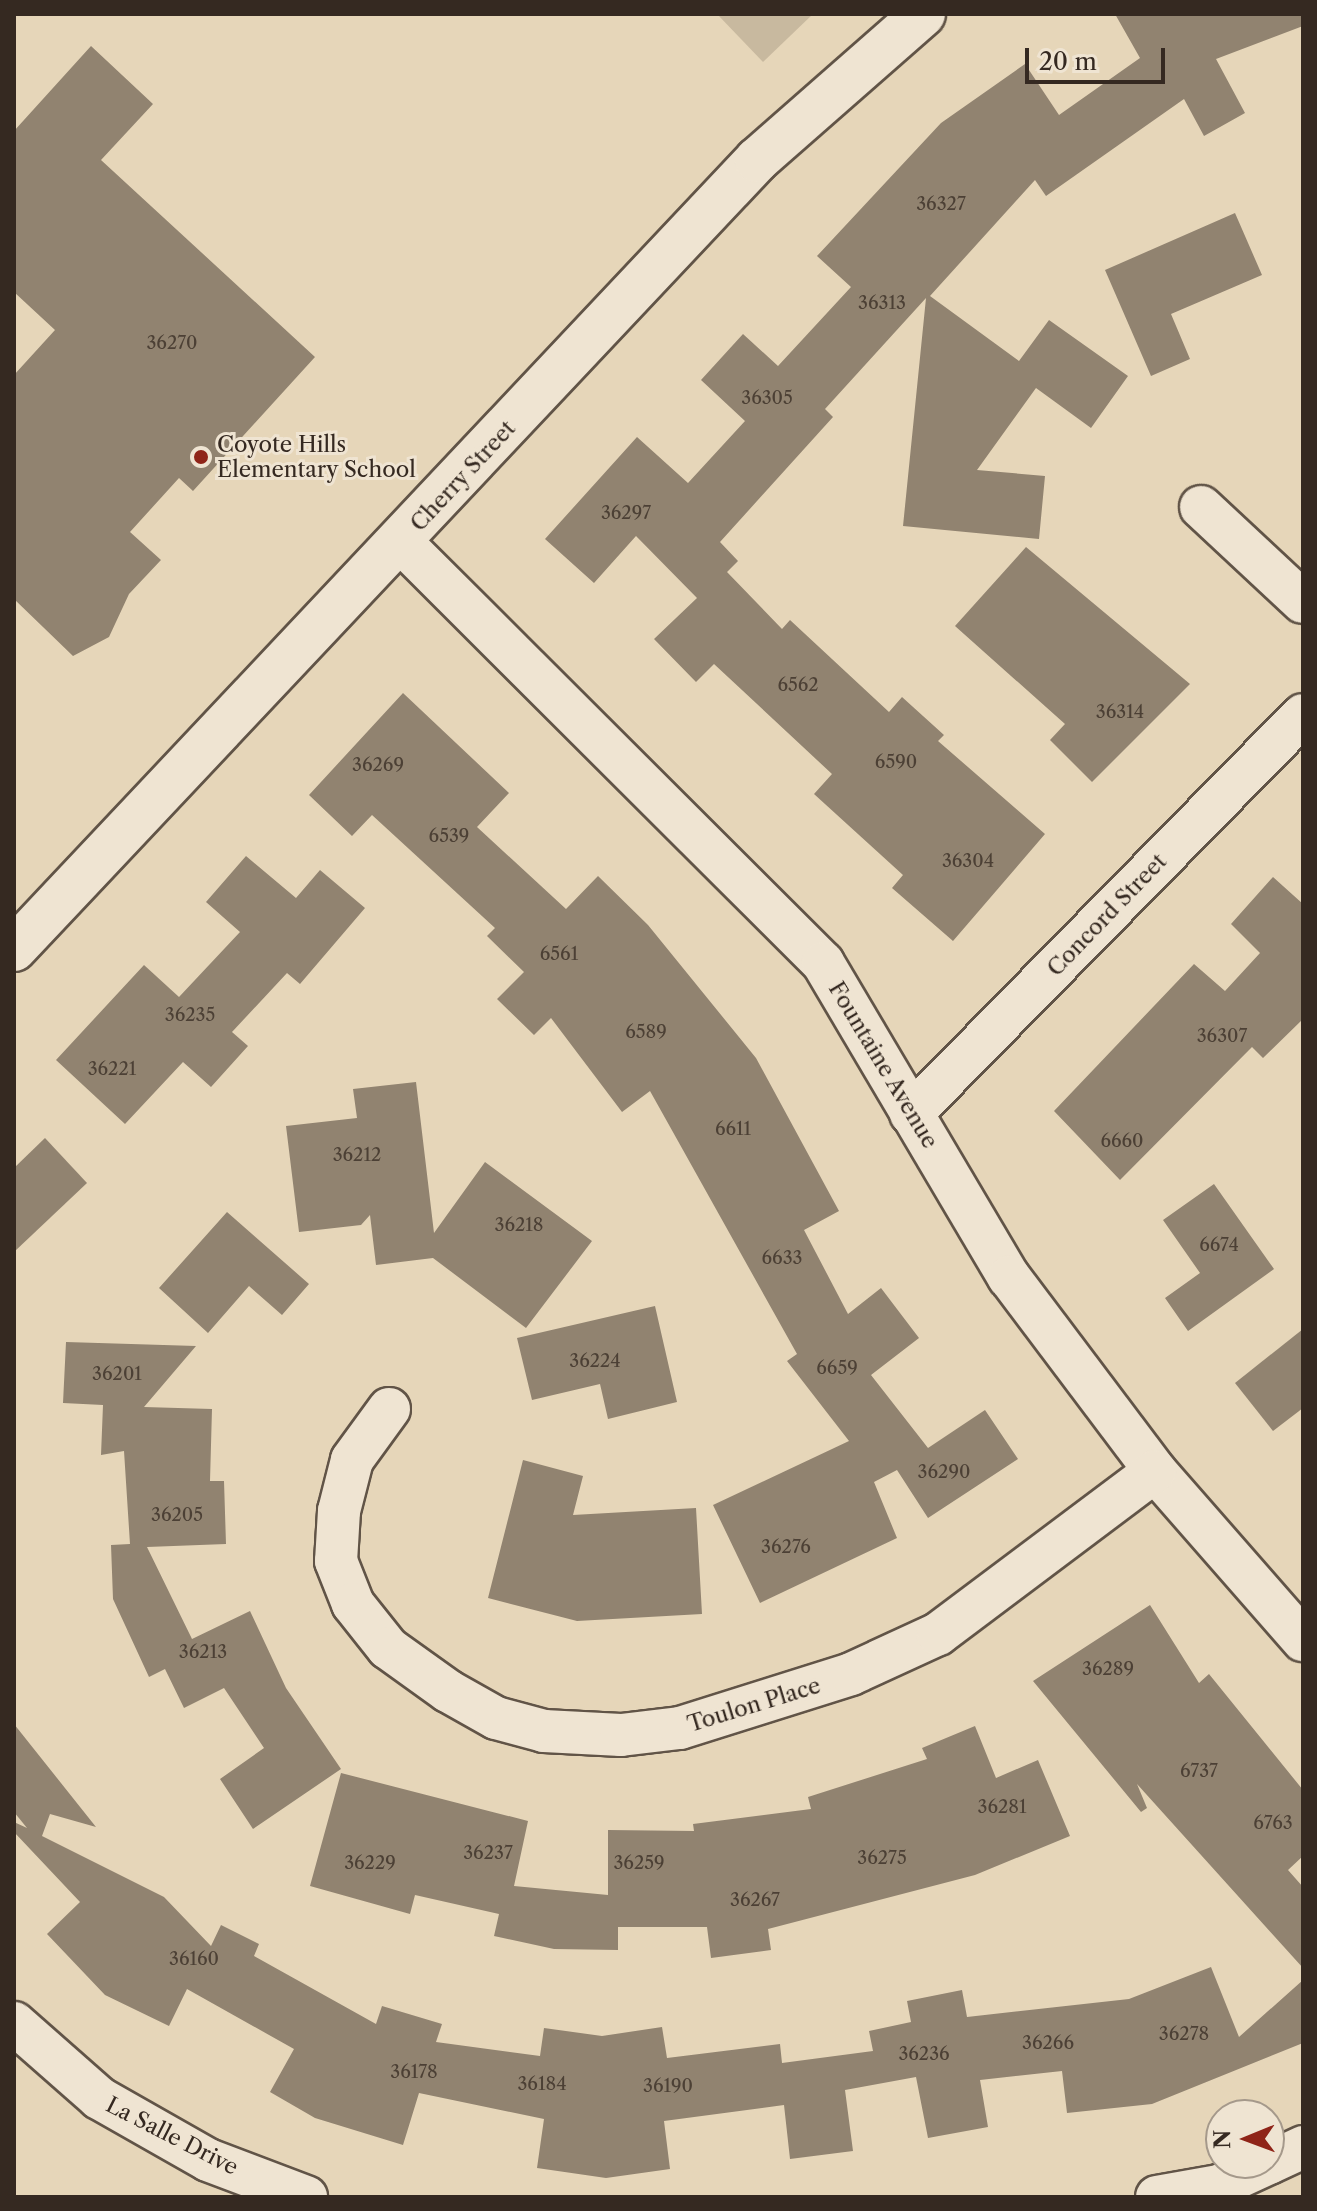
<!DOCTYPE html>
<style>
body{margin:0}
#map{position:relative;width:1317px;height:2211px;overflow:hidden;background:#e6d6b9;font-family:"Libre Caslon Text",serif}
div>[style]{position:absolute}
.green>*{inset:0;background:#c8b99f}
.building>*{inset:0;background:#918370}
.roads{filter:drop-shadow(2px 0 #615447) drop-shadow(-2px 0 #615447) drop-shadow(0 2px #615447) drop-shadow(0 -2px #615447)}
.minor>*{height:42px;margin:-21px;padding:0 21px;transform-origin:21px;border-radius:21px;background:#efe4d2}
.tertiary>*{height:44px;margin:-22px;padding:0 22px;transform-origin:22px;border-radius:22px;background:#efe4d2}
.dots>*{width:22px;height:22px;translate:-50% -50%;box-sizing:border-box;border:4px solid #efe4d2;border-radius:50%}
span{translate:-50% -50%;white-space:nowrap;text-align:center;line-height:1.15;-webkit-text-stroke:6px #efe4d2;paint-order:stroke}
.number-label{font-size:18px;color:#4c4035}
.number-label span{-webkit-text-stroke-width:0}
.poi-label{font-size:22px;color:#352921}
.left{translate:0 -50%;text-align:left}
.street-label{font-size:22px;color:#352921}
.frame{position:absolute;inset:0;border:16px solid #352921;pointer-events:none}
.north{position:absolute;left:1205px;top:2099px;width:80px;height:80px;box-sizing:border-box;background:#efe4d2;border:2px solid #a5998b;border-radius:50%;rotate:269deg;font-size:22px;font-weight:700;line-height:32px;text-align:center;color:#352921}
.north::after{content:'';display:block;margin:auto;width:28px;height:36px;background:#8f2418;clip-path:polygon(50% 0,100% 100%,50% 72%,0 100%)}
.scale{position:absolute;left:1025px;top:48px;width:140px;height:36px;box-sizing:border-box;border:4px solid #352921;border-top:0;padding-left:10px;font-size:24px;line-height:28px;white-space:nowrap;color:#352921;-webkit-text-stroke:6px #efe4d2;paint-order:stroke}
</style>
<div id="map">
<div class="green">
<i style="clip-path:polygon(717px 14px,813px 14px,763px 62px)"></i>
</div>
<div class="building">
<i style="clip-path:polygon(1115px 14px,1303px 14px,1303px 26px,1216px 59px,1245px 113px,1204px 136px,1184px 99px,1046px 196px,1035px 180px,930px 296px,1019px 361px,1049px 320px,1128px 376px,1091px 428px,1036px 388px,977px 470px,1045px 476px,1039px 539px,903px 526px,926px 298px,825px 409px,833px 417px,720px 542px,738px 561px,727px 572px,782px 629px,790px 620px,889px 712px,902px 697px,944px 735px,938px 741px,1045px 834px,953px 941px,892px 888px,903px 875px,814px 794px,832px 774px,714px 664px,696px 682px,654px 639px,697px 598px,636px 536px,594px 583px,545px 539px,637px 437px,688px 483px,745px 421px,701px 380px,743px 334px,778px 366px,851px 287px,817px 256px,941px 123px,1025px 64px,1059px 115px,1140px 58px)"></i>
<i style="clip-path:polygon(91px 46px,153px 104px,101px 160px,315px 357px,193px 491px,179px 478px,130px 532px,161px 560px,129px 594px,109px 637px,73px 656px,14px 599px,14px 375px,55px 330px,14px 292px,14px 131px)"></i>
<i style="clip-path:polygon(1235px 213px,1262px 275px,1171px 314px,1190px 359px,1151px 376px,1105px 270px)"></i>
<i style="clip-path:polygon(1026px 547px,1190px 684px,1092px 782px,1050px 740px,1065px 724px,955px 626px)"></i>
<i style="clip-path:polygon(403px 693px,509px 793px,477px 827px,566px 909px,598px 876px,648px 925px,756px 1058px,839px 1211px,804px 1230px,848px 1314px,881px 1288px,919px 1338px,871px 1375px,928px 1448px,985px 1410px,1018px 1459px,928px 1518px,897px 1470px,874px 1482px,897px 1538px,760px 1603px,713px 1505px,849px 1441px,787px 1361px,797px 1354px,650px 1091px,622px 1112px,551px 1018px,534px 1035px,497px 999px,524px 972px,487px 936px,495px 928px,372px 815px,352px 836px,309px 795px)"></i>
<i style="clip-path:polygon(246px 856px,296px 898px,320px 870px,365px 908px,300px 984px,287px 973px,232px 1032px,248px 1046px,211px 1087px,183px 1062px,125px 1124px,56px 1060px,144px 965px,179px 997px,240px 932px,206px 902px)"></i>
<i style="clip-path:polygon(1273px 877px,1303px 904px,1303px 1019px,1263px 1058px,1252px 1047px,1120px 1180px,1054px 1111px,1194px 964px,1225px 991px,1260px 953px,1231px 924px)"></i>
<i style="clip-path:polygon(416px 1082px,434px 1233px,485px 1162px,592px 1241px,526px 1328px,433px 1258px,376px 1265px,370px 1215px,361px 1225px,299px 1232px,286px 1126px,357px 1118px,353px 1089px)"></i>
<i style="clip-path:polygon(45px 1138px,87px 1183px,14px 1252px,14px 1168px)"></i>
<i style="clip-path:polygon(1214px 1184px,1274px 1269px,1188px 1331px,1165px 1298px,1200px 1273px,1163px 1220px)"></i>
<i style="clip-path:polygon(227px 1212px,309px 1284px,282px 1315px,249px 1286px,208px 1333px,159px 1288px)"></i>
<i style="clip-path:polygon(655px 1306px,677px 1402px,608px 1419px,600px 1384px,532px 1400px,517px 1338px)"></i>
<i style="clip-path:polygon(1303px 1329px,1303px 1408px,1273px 1431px,1235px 1383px)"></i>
<i style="clip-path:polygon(66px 1342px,196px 1346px,144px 1407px,212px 1409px,210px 1481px,224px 1481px,226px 1544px,147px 1547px,192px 1639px,250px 1611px,286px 1688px,341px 1769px,253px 1829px,220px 1779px,264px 1748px,224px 1688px,184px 1708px,165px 1669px,149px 1677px,113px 1599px,111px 1545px,130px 1544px,124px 1451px,101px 1455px,103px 1405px,63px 1403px)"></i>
<i style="clip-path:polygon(523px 1460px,583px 1476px,573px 1515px,696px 1508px,702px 1614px,577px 1621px,488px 1598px)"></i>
<i style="clip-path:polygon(1150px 1605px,1199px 1683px,1209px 1674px,1303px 1790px,1303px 1856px,1288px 1870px,1303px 1887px,1303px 1968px,1137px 1784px,1147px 1808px,1141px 1812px,1033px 1681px)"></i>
<i style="clip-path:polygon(14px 1724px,96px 1827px,50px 1814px,42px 1836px,164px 1897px,211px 1946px,221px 1925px,259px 1944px,254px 1956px,376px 2024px,382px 2006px,442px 2024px,436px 2042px,540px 2056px,544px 2028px,602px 2036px,662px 2027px,667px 2058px,780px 2044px,782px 2063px,873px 2051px,869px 2031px,911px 2022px,907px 2001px,962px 1990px,967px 2017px,1129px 1999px,1211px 1967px,1239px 2037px,1303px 1980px,1303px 2043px,1152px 2104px,1067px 2113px,1062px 2071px,980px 2080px,988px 2127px,928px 2138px,916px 2077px,845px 2090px,853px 2151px,790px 2159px,784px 2105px,664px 2121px,670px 2169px,606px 2178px,537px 2168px,544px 2119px,419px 2093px,403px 2145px,315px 2118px,270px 2092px,294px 2049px,187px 1989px,169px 2026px,105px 1995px,47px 1934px,80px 1902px,14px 1832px,14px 1822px,27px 1828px,14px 1812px)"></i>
<i style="clip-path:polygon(975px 1726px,996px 1778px,1038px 1760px,1070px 1836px,975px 1875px,768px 1929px,771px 1950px,711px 1958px,707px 1927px,618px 1927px,618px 1950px,554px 1949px,494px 1936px,499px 1914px,415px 1895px,410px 1914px,310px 1886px,341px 1773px,528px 1821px,514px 1886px,608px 1895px,608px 1830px,694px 1831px,693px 1824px,811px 1809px,808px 1797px,927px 1759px,922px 1748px)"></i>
</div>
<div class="roads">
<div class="minor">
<i style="left:1201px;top:507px;width:139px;rotate:43deg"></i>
<i style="left:401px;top:542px;width:596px;rotate:44.93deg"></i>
<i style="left:823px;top:963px;width:365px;rotate:59.4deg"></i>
<i style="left:1009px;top:1277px;width:243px;rotate:53deg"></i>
<i style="left:1155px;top:1471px;width:225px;rotate:48.8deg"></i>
<i style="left:911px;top:1114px;width:559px;rotate:-45.51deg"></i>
<i style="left:389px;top:1409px;width:63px;rotate:126deg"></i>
<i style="left:352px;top:1460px;width:53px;rotate:104.3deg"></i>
<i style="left:339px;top:1511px;width:50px;rotate:93.4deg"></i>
<i style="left:336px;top:1561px;width:46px;rotate:68.4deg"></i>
<i style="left:353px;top:1604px;width:56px;rotate:51.5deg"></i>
<i style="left:388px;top:1648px;width:74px;rotate:35.6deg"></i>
<i style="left:448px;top:1691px;width:55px;rotate:29.4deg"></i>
<i style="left:496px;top:1718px;width:50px;rotate:15.2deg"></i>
<i style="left:544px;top:1731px;width:77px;rotate:3deg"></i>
<i style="left:621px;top:1735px;width:59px;rotate:-6.8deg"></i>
<i style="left:680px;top:1728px;width:179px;rotate:-17.5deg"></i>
<i style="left:851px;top:1674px;width:96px;rotate:-24.7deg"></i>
<i style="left:938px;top:1634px;width:271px;rotate:-36.9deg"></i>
<i style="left:14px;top:2023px;width:113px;rotate:41.4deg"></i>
<i style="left:99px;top:2098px;width:125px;rotate:29.6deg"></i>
<i style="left:208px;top:2160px;width:105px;rotate:20.7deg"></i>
<i style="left:1269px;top:2163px;width:38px;rotate:-25deg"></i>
<i style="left:1157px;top:2197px;width:63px;rotate:-10.1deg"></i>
<i style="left:1219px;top:2186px;width:55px;rotate:-24.7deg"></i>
</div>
<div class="tertiary">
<i style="left:14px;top:949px;width:1084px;rotate:-46.72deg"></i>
<i style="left:757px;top:160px;width:221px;rotate:-41.3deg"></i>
</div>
</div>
<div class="dots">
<i style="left:201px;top:457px;background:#8f2418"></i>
</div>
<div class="number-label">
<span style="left:941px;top:204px">36327</span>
<span style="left:882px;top:303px">36313</span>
<span style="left:172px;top:343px">36270</span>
<span style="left:767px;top:398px">36305</span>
<span style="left:626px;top:513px">36297</span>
<span style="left:798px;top:685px">6562</span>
<span style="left:1120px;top:712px">36314</span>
<span style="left:896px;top:762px">6590</span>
<span style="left:378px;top:765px">36269</span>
<span style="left:449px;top:836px">6539</span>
<span style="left:968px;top:861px">36304</span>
<span style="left:559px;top:954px">6561</span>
<span style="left:190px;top:1015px">36235</span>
<span style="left:646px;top:1032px">6589</span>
<span style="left:1222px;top:1036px">36307</span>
<span style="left:112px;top:1069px">36221</span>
<span style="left:733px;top:1129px">6611</span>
<span style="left:1122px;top:1141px">6660</span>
<span style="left:357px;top:1155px">36212</span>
<span style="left:519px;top:1225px">36218</span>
<span style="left:1219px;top:1245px">6674</span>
<span style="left:782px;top:1258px">6633</span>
<span style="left:595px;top:1361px">36224</span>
<span style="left:837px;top:1368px">6659</span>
<span style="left:117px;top:1374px">36201</span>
<span style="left:944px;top:1472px">36290</span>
<span style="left:177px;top:1515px">36205</span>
<span style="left:786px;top:1547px">36276</span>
<span style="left:203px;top:1652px">36213</span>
<span style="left:1108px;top:1669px">36289</span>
<span style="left:1199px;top:1771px">6737</span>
<span style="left:1002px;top:1807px">36281</span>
<span style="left:1273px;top:1823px">6763</span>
<span style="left:488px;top:1853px">36237</span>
<span style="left:882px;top:1858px">36275</span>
<span style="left:370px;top:1863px">36229</span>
<span style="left:639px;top:1863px">36259</span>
<span style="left:755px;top:1900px">36267</span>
<span style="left:194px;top:1959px">36160</span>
<span style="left:1184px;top:2034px">36278</span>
<span style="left:1048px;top:2043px">36266</span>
<span style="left:924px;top:2054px">36236</span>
<span style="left:414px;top:2072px">36178</span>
<span style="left:542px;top:2084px">36184</span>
<span style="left:668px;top:2086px">36190</span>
</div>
<div class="poi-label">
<span class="left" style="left:217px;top:457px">Coyote Hills<br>Elementary School</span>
</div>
<div class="street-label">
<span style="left:463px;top:476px;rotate:-47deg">Cherry Street</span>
<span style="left:1107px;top:915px;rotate:-46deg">Concord Street</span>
<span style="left:883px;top:1065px;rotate:59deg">Fountaine Avenue</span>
<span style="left:754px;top:1705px;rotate:-17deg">Toulon Place</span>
<span style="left:172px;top:2136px;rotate:27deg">La Salle Drive</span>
</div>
<div class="frame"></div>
<div class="north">N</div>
<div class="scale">20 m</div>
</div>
